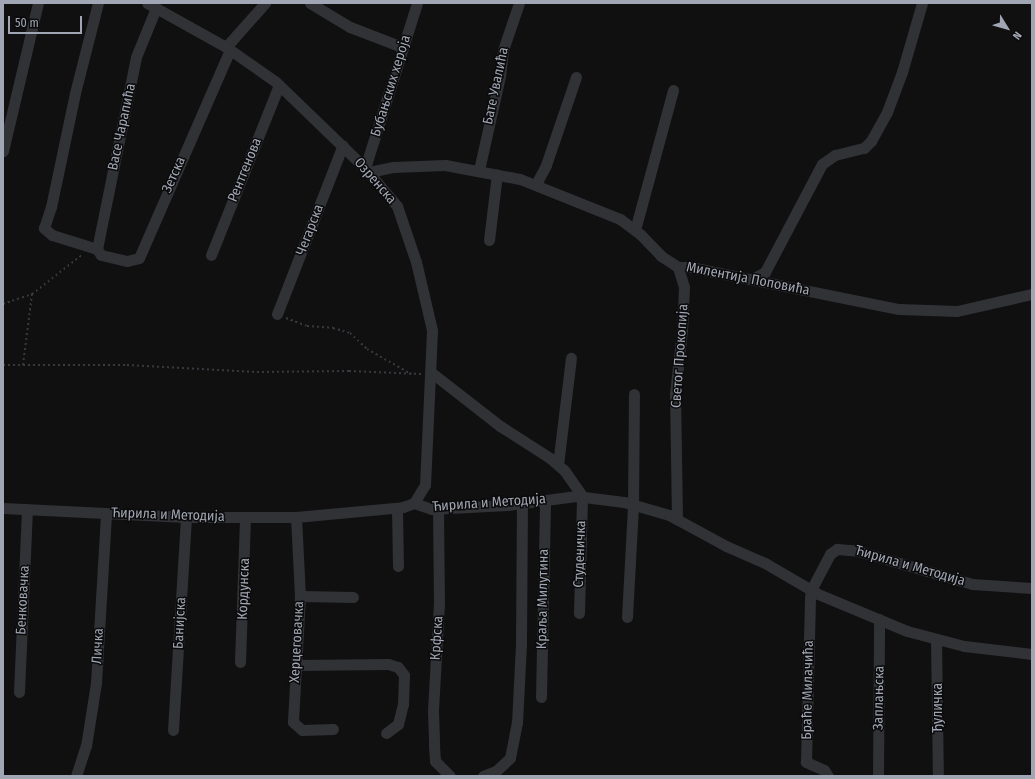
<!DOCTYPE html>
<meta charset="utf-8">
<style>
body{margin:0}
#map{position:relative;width:1035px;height:779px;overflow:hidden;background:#101011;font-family:"Fira Sans Condensed",sans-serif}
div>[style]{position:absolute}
.path>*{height:2px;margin-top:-1px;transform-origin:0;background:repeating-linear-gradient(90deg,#37393e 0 2px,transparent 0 5px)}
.minor>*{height:11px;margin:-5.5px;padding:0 5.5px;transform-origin:5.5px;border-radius:5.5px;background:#313236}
span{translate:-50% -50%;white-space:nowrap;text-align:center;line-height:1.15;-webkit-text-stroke:3px #0b0b0c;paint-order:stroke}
.street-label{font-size:14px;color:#a0a6b3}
.frame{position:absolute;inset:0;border:4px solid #a0a6b3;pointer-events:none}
.north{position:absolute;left:987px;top:8px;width:40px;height:40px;-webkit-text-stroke:3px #0b0b0c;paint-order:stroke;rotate:127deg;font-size:11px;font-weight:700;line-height:16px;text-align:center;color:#a0a6b3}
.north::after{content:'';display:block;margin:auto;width:14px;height:18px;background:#a0a6b3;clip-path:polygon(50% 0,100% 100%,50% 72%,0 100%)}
.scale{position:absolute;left:8px;top:16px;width:74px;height:18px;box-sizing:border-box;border:2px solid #a0a6b3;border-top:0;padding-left:5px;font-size:12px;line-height:14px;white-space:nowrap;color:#a0a6b3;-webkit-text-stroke:3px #0b0b0c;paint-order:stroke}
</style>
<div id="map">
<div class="path">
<i style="left:3px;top:304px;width:31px;rotate:-19deg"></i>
<i style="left:286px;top:318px;width:22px;rotate:21deg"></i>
<i style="left:307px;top:326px;width:26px;rotate:4deg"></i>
<i style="left:333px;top:328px;width:18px;rotate:16deg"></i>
<i style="left:350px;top:333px;width:23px;rotate:43deg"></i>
<i style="left:367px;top:349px;width:51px;rotate:29.6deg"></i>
<i style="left:3px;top:365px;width:124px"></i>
<i style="left:127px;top:365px;width:130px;rotate:3.1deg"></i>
<i style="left:257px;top:372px;width:92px;rotate:-0.6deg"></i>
<i style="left:349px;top:371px;width:72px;rotate:2.4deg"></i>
<i style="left:23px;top:365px;width:72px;rotate:-82.8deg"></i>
<i style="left:32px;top:294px;width:63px;rotate:-38deg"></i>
</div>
<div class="minor">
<i style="left:310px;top:3px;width:47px;rotate:31deg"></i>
<i style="left:350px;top:27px;width:56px;rotate:21deg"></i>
<i style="left:226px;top:47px;width:59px;rotate:-48.4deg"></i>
<i style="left:3px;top:151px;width:152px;rotate:-76.7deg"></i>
<i style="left:365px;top:168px;width:173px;rotate:-72.5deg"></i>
<i style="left:479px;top:170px;width:96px;rotate:-77.4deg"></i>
<i style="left:500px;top:76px;width:26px;rotate:-83deg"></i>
<i style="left:503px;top:50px;width:50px;rotate:-71.2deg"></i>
<i style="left:369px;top:172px;width:25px;rotate:-12deg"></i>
<i style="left:393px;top:167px;width:52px;rotate:-2.2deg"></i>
<i style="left:445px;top:165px;width:76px;rotate:10.6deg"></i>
<i style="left:520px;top:179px;width:108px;rotate:21.8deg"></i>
<i style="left:620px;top:219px;width:26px;rotate:37deg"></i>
<i style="left:641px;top:235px;width:29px;rotate:46deg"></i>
<i style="left:661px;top:256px;width:20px;rotate:33deg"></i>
<i style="left:678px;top:267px;width:12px"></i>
<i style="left:690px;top:267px;width:213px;rotate:11.4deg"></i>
<i style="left:899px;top:309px;width:58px;rotate:2deg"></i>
<i style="left:957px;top:311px;width:77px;rotate:-12.8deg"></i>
<i style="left:536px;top:184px;width:21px;rotate:-62deg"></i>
<i style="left:546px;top:165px;width:93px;rotate:-71.2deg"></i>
<i style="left:635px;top:230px;width:145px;rotate:-74.8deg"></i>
<i style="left:489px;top:240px;width:66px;rotate:-83.1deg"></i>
<i style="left:97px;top:249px;width:47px;rotate:-162.7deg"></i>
<i style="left:52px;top:235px;width:11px;rotate:-139deg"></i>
<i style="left:44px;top:228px;width:22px;rotate:-72deg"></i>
<i style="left:51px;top:207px;width:116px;rotate:-78.1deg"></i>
<i style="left:75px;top:93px;width:93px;rotate:-75.7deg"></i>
<i style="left:97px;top:249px;width:7px;rotate:56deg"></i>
<i style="left:101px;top:255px;width:27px;rotate:13deg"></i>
<i style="left:127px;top:261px;width:12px;rotate:-14deg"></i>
<i style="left:139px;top:258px;width:227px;rotate:-66.4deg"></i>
<i style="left:97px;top:249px;width:196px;rotate:-78.5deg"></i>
<i style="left:136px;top:57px;width:53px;rotate:-67.8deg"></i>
<i style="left:211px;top:255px;width:183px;rotate:-68.2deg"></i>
<i style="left:752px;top:279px;width:15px;rotate:-28deg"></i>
<i style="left:765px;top:272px;width:122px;rotate:-62.2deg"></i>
<i style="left:822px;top:164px;width:16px;rotate:-35deg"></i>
<i style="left:835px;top:155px;width:30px;rotate:-14deg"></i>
<i style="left:864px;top:148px;width:10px;rotate:-45deg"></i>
<i style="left:871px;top:141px;width:33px;rotate:-61deg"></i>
<i style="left:887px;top:112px;width:43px;rotate:-69.4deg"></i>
<i style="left:902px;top:72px;width:72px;rotate:-73.8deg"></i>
<i style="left:277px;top:314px;width:181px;rotate:-68.7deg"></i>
<i style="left:432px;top:373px;width:86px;rotate:37.9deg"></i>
<i style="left:500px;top:426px;width:59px;rotate:32.6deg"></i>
<i style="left:550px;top:458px;width:18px;rotate:41deg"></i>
<i style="left:564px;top:470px;width:32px;rotate:55deg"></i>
<i style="left:558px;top:465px;width:108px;rotate:-83.1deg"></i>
<i style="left:414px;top:503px;width:18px;rotate:19deg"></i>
<i style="left:431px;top:509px;width:76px;rotate:-3deg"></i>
<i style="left:507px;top:505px;width:70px;rotate:-7.4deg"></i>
<i style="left:576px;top:496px;width:48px;rotate:7.1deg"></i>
<i style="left:624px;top:502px;width:47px;rotate:16.1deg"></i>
<i style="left:669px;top:515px;width:65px;rotate:28.5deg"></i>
<i style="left:726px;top:546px;width:43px;rotate:23.6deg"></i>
<i style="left:765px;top:563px;width:61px;rotate:30.3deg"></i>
<i style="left:818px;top:594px;width:96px;rotate:22.6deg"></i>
<i style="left:907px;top:631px;width:59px;rotate:14.7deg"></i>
<i style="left:964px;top:646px;width:68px;rotate:6.7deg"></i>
<i style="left:3px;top:508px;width:183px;rotate:2.8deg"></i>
<i style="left:186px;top:517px;width:110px"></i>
<i style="left:296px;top:517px;width:107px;rotate:-5.3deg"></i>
<i style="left:403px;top:507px;width:12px;rotate:-20deg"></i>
<i style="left:414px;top:503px;width:21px;rotate:-59deg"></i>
<i style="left:425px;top:485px;width:155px;rotate:-87.4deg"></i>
<i style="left:432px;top:330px;width:70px;rotate:-103.2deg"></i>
<i style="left:416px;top:262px;width:59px;rotate:-108.7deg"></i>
<i style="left:397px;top:206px;width:50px;rotate:-130.1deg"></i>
<i style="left:365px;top:168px;width:124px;rotate:-136deg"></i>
<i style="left:276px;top:82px;width:61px;rotate:-145deg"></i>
<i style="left:226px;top:47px;width:90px;rotate:-150.9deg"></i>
<i style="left:438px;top:508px;width:95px;rotate:89.4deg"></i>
<i style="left:439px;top:603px;width:108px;rotate:93.2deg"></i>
<i style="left:433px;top:711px;width:35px;rotate:88deg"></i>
<i style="left:434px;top:746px;width:15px;rotate:86deg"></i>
<i style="left:435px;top:761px;width:21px;rotate:45deg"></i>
<i style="left:397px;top:509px;width:57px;rotate:89deg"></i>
<i style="left:296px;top:517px;width:79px;rotate:87.1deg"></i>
<i style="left:300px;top:596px;width:126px;rotate:93.2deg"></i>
<i style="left:293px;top:722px;width:12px;rotate:42deg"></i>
<i style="left:302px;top:730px;width:31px;rotate:-2deg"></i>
<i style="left:677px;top:519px;width:125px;rotate:-90.9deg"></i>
<i style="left:675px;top:394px;width:63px;rotate:-83.7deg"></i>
<i style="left:682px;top:331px;width:44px;rotate:-87.4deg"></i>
<i style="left:684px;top:287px;width:21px;rotate:-107deg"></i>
<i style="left:300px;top:596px;width:53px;rotate:1.1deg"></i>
<i style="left:579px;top:613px;width:117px;rotate:-88.5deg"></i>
<i style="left:627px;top:617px;width:112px;rotate:-86.9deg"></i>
<i style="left:633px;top:505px;width:111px;rotate:-89.5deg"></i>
<i style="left:936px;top:640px;width:136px;rotate:89.2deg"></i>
<i style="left:240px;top:662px;width:145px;rotate:-88deg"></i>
<i style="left:296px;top:665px;width:92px;rotate:-0.6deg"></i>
<i style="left:388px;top:664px;width:10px;rotate:17deg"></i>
<i style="left:398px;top:667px;width:10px;rotate:53deg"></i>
<i style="left:404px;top:675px;width:29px;rotate:92deg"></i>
<i style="left:403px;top:704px;width:21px;rotate:104deg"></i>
<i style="left:398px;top:724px;width:15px;rotate:143deg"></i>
<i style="left:19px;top:692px;width:183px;rotate:-87.5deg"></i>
<i style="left:541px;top:697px;width:196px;rotate:-88.8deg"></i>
<i style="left:173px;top:730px;width:213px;rotate:-86.5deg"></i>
<i style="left:76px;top:776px;width:32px;rotate:-72deg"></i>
<i style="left:86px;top:746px;width:64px;rotate:-81deg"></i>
<i style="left:96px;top:683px;width:170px;rotate:-86.6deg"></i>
<i style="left:483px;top:776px;width:14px;rotate:-21deg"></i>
<i style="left:496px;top:771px;width:19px;rotate:-43deg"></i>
<i style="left:510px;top:758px;width:36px;rotate:-79deg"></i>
<i style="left:517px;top:723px;width:80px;rotate:-87.1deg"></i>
<i style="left:521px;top:643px;width:139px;rotate:-89.6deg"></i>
<i style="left:828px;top:776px;width:7px;rotate:-124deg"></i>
<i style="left:824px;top:770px;width:20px;rotate:-156deg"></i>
<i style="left:806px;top:762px;width:164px;rotate:-88.6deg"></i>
<i style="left:810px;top:598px;width:8px;rotate:-83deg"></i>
<i style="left:811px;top:590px;width:41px;rotate:-62.2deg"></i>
<i style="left:830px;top:554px;width:9px;rotate:-36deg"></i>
<i style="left:837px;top:549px;width:21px;rotate:5deg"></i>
<i style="left:858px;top:551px;width:119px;rotate:16.1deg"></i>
<i style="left:972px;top:584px;width:60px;rotate:3.8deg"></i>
<i style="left:878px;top:776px;width:157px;rotate:-89.6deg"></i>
</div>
<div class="street-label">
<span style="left:391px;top:86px;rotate:-73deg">Бубањских хероја</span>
<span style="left:496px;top:86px;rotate:-78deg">Бате Увалића</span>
<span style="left:122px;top:127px;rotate:-78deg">Васе Чарапића</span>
<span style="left:245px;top:170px;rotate:-68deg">Рентгенова</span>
<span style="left:174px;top:175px;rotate:-66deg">Зетска</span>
<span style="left:375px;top:181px;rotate:49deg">Озренска</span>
<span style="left:310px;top:230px;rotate:-69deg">Чегарска</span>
<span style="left:748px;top:279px;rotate:11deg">Милентија Поповића</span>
<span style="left:680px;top:356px;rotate:-86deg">Светог Прокопија</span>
<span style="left:489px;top:503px;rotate:-4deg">Ћирила и Методија</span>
<span style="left:168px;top:515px;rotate:2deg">Ћирила и Методија</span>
<span style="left:580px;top:554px;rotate:-88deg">Студеничка</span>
<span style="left:910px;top:566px;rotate:16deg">Ћирила и Методија</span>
<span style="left:244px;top:589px;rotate:-88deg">Кордунска</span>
<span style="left:543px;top:599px;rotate:-89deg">Краља Милутина</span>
<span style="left:23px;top:600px;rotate:-87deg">Бенковачка</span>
<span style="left:180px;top:623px;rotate:-87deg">Банијска</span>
<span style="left:437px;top:638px;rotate:-86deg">Крфска</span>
<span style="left:297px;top:642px;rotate:-87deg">Херцеговачка</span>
<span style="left:98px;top:646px;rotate:-87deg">Личка</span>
<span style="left:808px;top:690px;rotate:-89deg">Браће Милачића</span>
<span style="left:879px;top:698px;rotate:-89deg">Заплањска</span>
<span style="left:938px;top:708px;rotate:-90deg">Ђуличка</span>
</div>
<div class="frame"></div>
<div class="north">N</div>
<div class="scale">50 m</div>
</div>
